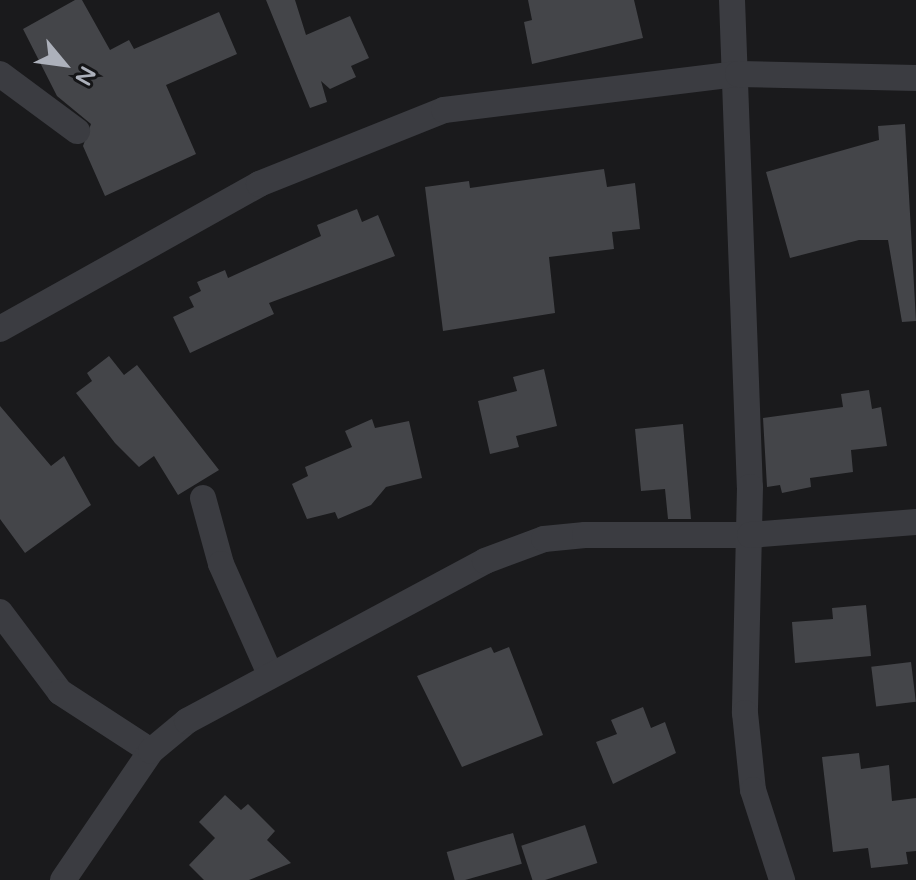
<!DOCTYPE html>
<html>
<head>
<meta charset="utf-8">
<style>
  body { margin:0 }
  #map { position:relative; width:916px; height:880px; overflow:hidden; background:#1a1a1c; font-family:"Varela Round",sans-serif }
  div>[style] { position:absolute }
  .building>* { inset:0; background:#444549; transform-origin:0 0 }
  .street>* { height:26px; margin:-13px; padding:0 13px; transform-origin:13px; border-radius:13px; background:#3b3c41 }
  span { translate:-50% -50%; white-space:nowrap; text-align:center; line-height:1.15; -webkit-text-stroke:7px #151517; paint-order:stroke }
  .north { position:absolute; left:24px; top:24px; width:80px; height:80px; -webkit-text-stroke:6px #151517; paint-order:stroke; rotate:119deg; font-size:22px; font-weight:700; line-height:32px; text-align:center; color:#adb1bb }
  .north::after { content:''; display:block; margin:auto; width:28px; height:36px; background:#adb1bb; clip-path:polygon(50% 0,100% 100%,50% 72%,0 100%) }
</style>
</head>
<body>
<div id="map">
  <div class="building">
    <i style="clip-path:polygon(75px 0,82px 0,110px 50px,129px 40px,134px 49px,219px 12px,237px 54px,166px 85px,196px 154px,105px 196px,83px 146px,91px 124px,57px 96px,23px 29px)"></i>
    <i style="clip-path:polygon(266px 0,295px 0,306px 35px,350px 16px,369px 58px,351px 66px,356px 77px,330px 89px,321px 81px,327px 102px,310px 108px)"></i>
    <i style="clip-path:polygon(528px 0,634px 0,643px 38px,532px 64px,524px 22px,532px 20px)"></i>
    <i style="clip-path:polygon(905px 124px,916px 321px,902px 322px,888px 240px,859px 240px,790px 258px,766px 172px,879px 140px,878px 126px)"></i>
    <i style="clip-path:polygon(604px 169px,607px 187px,635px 183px,640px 229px,612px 232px,614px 249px,549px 257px,555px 313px,443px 331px,425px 187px,469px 181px,470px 188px)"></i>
    <i style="clip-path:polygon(357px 209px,362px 222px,378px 215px,395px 256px,269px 303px,274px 314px,190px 353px,173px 317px,194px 307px,189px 297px,201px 291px,197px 282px,225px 270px,228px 278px,321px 236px,317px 225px)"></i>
    <i style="clip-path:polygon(109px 356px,124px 375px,137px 365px,219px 470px,178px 495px,154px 456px,139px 467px,115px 443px,76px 393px,92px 381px,87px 373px)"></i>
    <i style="clip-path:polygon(544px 369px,557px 426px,516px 436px,519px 447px,490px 454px,478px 401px,517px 391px,513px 377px)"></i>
    <i style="clip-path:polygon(869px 390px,872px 409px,881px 407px,887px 446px,851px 450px,853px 472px,810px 478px,811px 487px,782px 493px,780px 485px,767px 487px,763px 418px,843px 407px,841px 394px)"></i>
    <i style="clip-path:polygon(0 406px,51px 466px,64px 456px,91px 505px,25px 553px,0 519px)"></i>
    <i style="clip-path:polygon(372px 419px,375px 428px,409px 421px,422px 478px,386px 487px,371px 505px,338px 519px,335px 512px,307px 519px,292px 484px,308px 476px,305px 467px,352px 447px,345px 431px)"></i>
    <i style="clip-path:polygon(683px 424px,691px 519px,668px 519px,665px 489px,641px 491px,635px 429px)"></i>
    <i style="clip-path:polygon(866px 605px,871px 656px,795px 663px,792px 622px,833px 619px,832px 608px)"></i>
    <i style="clip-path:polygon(491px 647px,494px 653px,509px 647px,543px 735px,462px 767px,417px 676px)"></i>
    <i style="left:911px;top:662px;width:40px;height:40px;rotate:83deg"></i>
    <i style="clip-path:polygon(643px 707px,651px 728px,665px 722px,676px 753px,613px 784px,596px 742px,617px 734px,611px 720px)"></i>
    <i style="clip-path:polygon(859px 753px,861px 769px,889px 765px,892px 801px,916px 798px,916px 851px,906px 852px,908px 864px,871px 868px,868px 848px,833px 852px,822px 757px)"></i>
    <i style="clip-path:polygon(225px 795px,241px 810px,248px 804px,275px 831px,267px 840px,291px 863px,249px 880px,204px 880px,189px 865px,215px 838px,199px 822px)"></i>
    <i style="left:585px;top:825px;width:40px;height:67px;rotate:72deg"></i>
    <i style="left:513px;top:833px;width:32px;height:69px;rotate:74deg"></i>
  </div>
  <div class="street">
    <i style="left:732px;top:0;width:487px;rotate:87.9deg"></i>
    <i style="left:750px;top:487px;width:226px;rotate:91.3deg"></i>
    <i style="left:745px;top:713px;width:77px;rotate:84.1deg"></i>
    <i style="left:753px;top:790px;width:95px;rotate:72.1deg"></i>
    <i style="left:0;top:74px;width:96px;rotate:36.5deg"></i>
    <i style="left:0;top:329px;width:297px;rotate:-29.2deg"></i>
    <i style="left:259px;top:184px;width:199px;rotate:-21.8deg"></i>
    <i style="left:444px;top:110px;width:296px;rotate:-7deg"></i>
    <i style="left:738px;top:74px;width:178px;rotate:1.3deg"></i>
    <i style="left:203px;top:498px;width:68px;rotate:74.7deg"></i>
    <i style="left:221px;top:564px;width:118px;rotate:66deg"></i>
    <i style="left:0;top:612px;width:100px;rotate:53.1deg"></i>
    <i style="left:60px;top:692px;width:108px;rotate:33deg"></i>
    <i style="left:63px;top:880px;width:156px;rotate:-55.7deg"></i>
    <i style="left:151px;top:751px;width:47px;rotate:-39.8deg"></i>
    <i style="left:187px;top:721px;width:338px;rotate:-28.2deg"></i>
    <i style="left:485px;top:561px;width:63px;rotate:-20.4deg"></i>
    <i style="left:544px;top:539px;width:41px;rotate:-5.6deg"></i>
    <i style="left:585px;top:535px;width:165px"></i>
    <i style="left:750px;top:535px;width:167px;rotate:-4.5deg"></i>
  </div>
  <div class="north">N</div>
</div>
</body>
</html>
